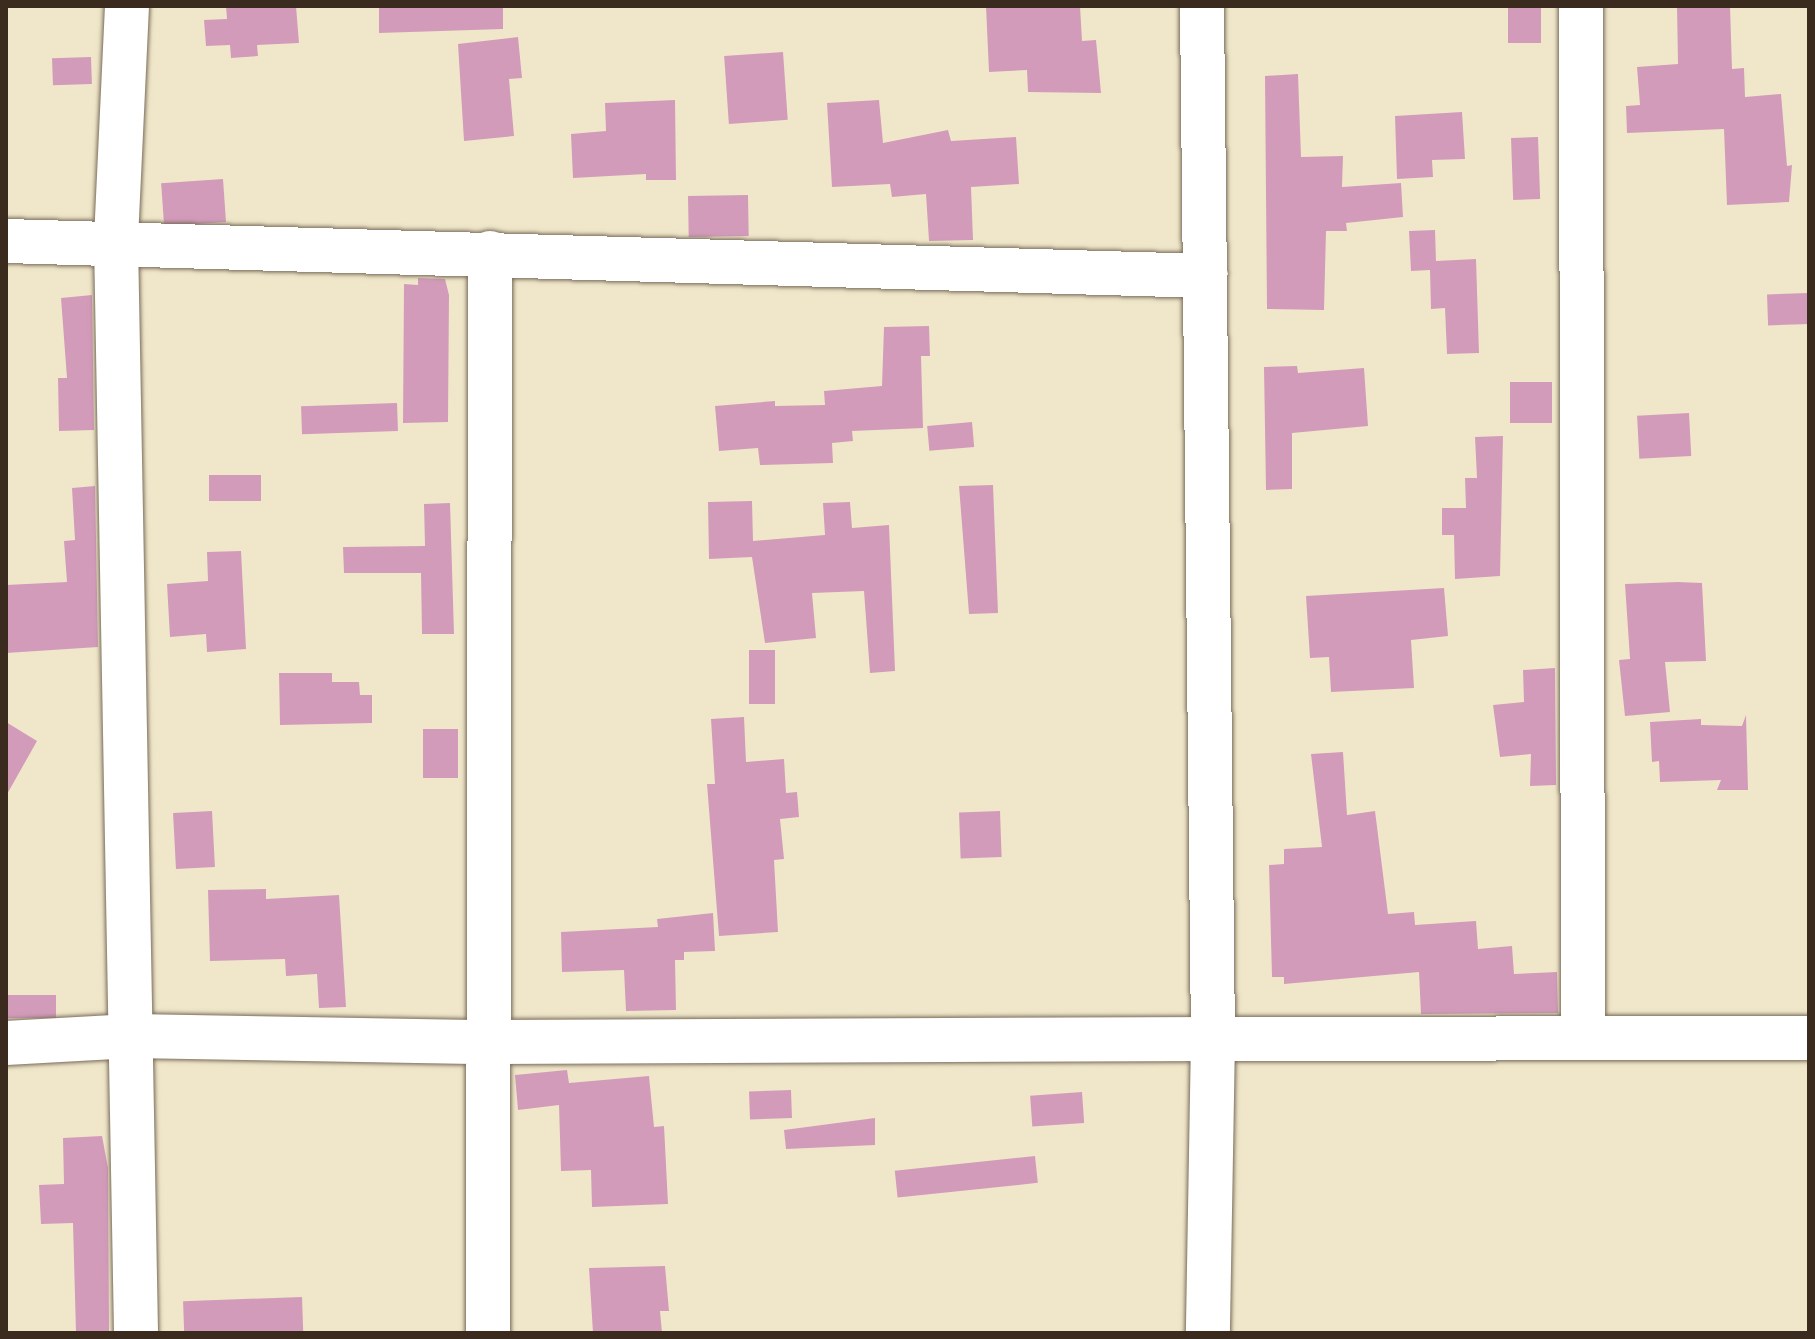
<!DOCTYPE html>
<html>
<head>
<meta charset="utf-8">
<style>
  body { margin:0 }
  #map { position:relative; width:1815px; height:1339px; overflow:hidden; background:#f0e7ca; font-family:"Shantell Sans",sans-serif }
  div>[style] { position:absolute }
  .building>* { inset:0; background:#d39bba; transform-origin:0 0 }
  .roads { filter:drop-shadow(0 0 2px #7a6c5a) drop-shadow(0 0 2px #7a6c5a) }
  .minor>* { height:44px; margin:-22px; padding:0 22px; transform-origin:22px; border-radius:22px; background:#fff }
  span { translate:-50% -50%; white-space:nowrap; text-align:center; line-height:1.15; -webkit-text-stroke:7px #fcf5e5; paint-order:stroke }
  .frame { position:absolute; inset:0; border:8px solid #3b2a1e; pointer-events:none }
</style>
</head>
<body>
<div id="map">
  <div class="building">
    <i style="clip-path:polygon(226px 6px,296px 6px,299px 43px,257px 45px,258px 56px,231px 58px,230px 45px,206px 46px,204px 20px,227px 19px)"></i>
    <i style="clip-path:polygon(379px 6px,503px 6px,503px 29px,379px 33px)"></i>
    <i style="clip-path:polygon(986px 6px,1080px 6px,1082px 41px,1096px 40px,1101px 93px,1028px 92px,1027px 70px,989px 72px)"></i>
    <i style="left:1508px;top:6px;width:33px;height:37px"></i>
    <i style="clip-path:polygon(1677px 6px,1730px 6px,1732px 69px,1744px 68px,1745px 97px,1781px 94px,1787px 166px,1792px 165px,1789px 202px,1727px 205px,1724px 129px,1627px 133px,1626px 106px,1640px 105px,1637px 67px,1678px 64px)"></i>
    <i style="clip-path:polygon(518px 37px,522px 78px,509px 79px,514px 136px,464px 141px,458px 44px)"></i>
    <i style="left:783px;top:52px;width:68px;height:59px;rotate:86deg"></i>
    <i style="left:91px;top:57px;width:27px;height:39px;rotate:88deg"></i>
    <i style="clip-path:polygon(1298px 74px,1301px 157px,1343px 156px,1342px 187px,1401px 183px,1403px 217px,1346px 223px,1347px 231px,1326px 231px,1324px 310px,1267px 309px,1265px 76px)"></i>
    <i style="clip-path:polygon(675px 100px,676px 180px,646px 180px,646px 174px,573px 178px,571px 134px,606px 131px,605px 103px)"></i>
    <i style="clip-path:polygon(879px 100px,883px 143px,948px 130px,951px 141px,1016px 137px,1019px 184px,971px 187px,973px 240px,929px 241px,926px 194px,892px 197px,890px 184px,832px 187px,827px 103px)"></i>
    <i style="clip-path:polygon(1462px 112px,1465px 159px,1432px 160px,1433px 177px,1397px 179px,1395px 116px)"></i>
    <i style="left:1538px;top:137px;width:62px;height:27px;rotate:88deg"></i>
    <i style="left:223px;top:179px;width:43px;height:62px;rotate:86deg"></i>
    <i style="left:748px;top:195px;width:41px;height:60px;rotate:89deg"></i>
    <i style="clip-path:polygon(1435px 230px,1436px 261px,1476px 259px,1479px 353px,1447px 354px,1445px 308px,1431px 309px,1430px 270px,1411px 271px,1409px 231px)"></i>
    <i style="clip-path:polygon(418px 278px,445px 279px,449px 295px,448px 422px,403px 423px,404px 284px,418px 285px)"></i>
    <i style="left:1808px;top:293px;width:31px;height:41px;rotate:88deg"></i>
    <i style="clip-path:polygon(92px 295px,94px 430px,59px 431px,58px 378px,67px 378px,61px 298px)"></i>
    <i style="clip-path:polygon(929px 326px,930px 356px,921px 356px,923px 428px,852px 431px,853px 441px,832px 443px,833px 463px,760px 465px,758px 448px,719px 451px,715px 406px,775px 401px,775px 406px,825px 405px,824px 391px,882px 386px,884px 327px)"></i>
    <i style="clip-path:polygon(1297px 366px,1298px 373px,1364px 368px,1368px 426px,1292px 433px,1292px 489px,1266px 490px,1264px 367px)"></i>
    <i style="left:1510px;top:382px;width:42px;height:41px"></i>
    <i style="left:397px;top:403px;width:28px;height:96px;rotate:88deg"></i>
    <i style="left:1689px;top:413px;width:43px;height:52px;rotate:87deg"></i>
    <i style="left:972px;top:422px;width:25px;height:45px;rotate:85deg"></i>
    <i style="clip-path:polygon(1503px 436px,1500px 576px,1455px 579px,1454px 535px,1442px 535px,1442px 508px,1466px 508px,1465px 478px,1477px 478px,1475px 437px)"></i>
    <i style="left:261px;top:475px;width:26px;height:52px;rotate:90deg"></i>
    <i style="clip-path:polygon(993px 485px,998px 613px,969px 614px,959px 486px)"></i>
    <i style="clip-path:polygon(95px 486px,98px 647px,6px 653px,6px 585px,67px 582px,64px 541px,75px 540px,72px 488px)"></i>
    <i style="clip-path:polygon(752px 501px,753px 541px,825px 535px,823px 503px,850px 502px,852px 528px,889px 525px,895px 671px,870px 673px,864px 591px,812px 593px,816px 638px,765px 643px,752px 557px,709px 559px,708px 502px)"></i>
    <i style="clip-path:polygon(450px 503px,454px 634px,422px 634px,421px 573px,344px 573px,343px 547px,425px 546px,424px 504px)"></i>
    <i style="clip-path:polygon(241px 551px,246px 649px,207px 652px,206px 634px,170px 637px,167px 584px,208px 581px,207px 552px)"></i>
    <i style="clip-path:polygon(1678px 582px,1702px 583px,1706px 661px,1665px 662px,1670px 712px,1625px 716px,1619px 660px,1630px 659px,1625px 584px)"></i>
    <i style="clip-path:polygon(1444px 588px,1448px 636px,1411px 640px,1414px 688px,1331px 692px,1329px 657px,1310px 658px,1306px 596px)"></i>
    <i style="left:749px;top:650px;width:26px;height:54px"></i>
    <i style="clip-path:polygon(1555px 668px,1556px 785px,1530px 786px,1531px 754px,1500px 757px,1493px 705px,1524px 702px,1523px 670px)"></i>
    <i style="clip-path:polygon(279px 673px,332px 673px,332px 682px,359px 682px,360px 695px,372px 695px,372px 723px,280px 725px)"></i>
    <i style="clip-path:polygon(1746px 715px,1748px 790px,1717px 790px,1721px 780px,1660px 782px,1659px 761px,1652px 762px,1650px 722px,1701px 719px,1701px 725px,1742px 726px)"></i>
    <i style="clip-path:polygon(744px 717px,746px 762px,784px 759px,786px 793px,797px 792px,799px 817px,780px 819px,784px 859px,774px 860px,778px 932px,719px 936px,707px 784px,715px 784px,711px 719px)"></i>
    <i style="clip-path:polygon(6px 722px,37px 741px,6px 796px)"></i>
    <i style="left:423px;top:729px;width:35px;height:49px"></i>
    <i style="clip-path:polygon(1343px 752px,1347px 815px,1375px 811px,1388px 914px,1414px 912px,1415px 925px,1476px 921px,1478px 949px,1512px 946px,1514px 974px,1557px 972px,1558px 1013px,1421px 1014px,1419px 972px,1284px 984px,1284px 977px,1272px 977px,1269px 865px,1284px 864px,1284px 849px,1322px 847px,1311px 754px)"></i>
    <i style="left:212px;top:811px;width:56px;height:39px;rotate:87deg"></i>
    <i style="left:1000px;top:811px;width:46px;height:41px;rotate:88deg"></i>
    <i style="clip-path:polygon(266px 889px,266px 899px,339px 895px,346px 1007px,319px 1008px,317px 974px,286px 976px,285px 959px,210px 961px,208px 890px)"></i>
    <i style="clip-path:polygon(713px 913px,715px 951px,684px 952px,684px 960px,675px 960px,676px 1010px,626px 1011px,624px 970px,562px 972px,561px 932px,658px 927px,657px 919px)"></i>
    <i style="left:6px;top:995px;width:50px;height:23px"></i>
    <i style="clip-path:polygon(567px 1070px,569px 1083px,649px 1076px,654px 1127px,664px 1126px,668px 1204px,592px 1207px,591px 1170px,561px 1171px,559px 1105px,518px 1110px,515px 1075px)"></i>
    <i style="left:791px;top:1090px;width:28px;height:42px;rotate:88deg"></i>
    <i style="left:1082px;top:1092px;width:31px;height:52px;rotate:86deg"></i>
    <i style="clip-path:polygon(875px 1118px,875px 1145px,786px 1149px,784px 1130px)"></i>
    <i style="clip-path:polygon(102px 1136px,108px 1168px,109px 1333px,76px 1333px,73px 1223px,41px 1224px,39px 1185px,64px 1184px,63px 1138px)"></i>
    <i style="left:1035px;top:1156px;width:27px;height:141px;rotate:84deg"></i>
    <i style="clip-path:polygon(665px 1266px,669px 1311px,660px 1311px,662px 1333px,593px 1333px,589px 1268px)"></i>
    <i style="left:302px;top:1297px;width:36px;height:119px;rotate:88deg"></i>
  </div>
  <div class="roads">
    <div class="minor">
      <i style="left:127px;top:6px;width:235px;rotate:92.7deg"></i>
      <i style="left:116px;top:241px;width:1092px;rotate:88.95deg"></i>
      <i style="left:1202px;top:6px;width:1033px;rotate:89.39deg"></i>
      <i style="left:1213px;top:1039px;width:596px;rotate:-0.1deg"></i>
      <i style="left:1581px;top:6px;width:1032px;rotate:89.89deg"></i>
      <i style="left:6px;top:241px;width:1200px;rotate:1.67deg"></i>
      <i style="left:6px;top:1043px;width:126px;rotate:-3.2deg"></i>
      <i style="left:132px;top:1036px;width:356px;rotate:1deg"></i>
      <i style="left:488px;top:1042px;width:725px;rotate:-0.24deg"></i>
      <i style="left:1213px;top:1039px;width:294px;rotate:91deg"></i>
      <i style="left:488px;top:1333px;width:1080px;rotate:-89.89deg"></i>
    </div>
  </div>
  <div class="frame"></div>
</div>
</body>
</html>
